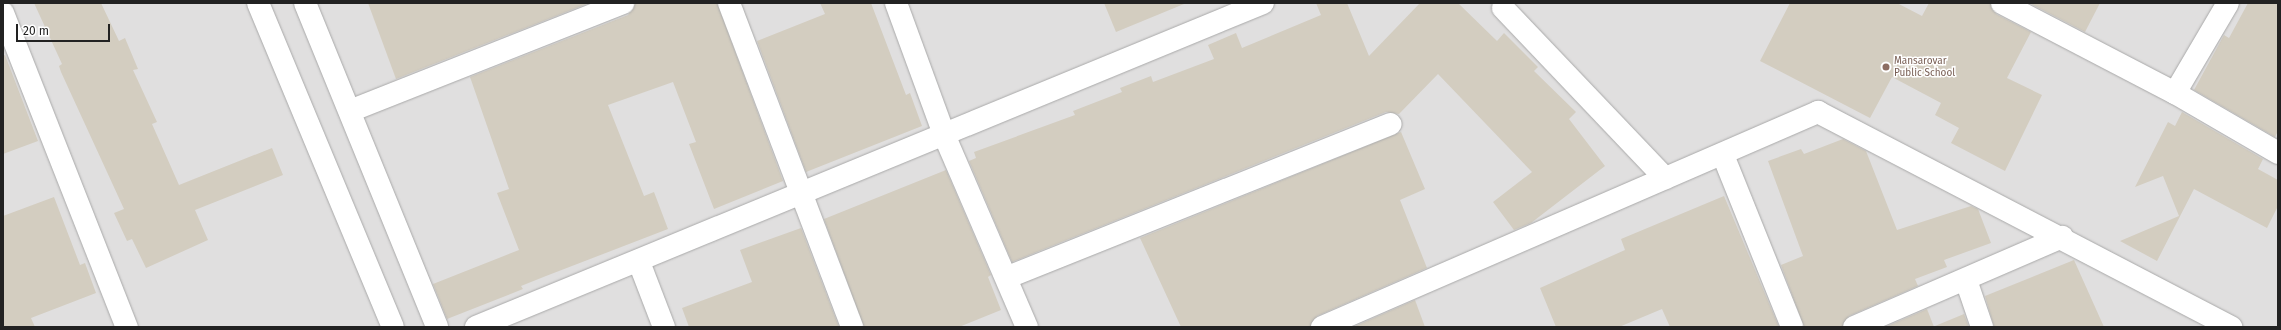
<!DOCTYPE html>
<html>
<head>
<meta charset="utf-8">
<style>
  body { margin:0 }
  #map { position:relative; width:2281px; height:330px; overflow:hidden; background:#f3f2e8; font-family:"Fira Sans",sans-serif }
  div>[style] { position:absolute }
  .residential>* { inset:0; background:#e0dfdf; transform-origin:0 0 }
  .building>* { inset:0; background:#d3cdc0 }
  .roads { filter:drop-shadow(0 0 1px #a9a9a9) drop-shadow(0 0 1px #a9a9a9) }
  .minor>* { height:22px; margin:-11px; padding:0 11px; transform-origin:11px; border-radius:11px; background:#fff }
  .tertiary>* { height:22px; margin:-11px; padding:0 11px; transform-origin:11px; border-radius:11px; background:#fff }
  .dots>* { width:11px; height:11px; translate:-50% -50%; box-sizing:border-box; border:2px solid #fff; border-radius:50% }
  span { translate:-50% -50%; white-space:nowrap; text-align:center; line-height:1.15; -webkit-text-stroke:3px #fff; paint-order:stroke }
  .education-label { font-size:10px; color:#785e54 }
  .left { translate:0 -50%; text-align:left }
  .frame { position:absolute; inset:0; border:4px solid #222; pointer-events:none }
  .scale { position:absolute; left:16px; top:24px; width:94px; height:18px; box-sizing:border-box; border:2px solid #222; border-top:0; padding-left:5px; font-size:12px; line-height:14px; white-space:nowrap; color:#222; -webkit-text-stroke:3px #fff; paint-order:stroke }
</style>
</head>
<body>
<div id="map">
  <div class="residential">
    <i style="left:3px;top:3px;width:2275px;height:324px"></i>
  </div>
  <div class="building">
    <i style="clip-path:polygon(34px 3px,101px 3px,119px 41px,125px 38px,138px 69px,133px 70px,157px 122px,152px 124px,179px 185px,272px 148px,283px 175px,195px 210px,208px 240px,146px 268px,132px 239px,127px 241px,114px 213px,124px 209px,61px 72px,59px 66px,62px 64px)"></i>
    <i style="clip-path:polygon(368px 3px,589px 3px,396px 79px)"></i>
    <i style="clip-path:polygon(635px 3px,717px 3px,783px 181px,714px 209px,689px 144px,696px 142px,673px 82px,608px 105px,644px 196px,654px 192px,668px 229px,546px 276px,521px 286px,523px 289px,447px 319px,433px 284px,519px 250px,497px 193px,509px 189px,470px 77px,628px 15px)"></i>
    <i style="clip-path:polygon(820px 3px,871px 3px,906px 95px,910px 93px,922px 126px,806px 172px,757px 41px,825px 14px)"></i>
    <i style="clip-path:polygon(1104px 3px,1184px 3px,1184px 4px,1116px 32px)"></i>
    <i style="clip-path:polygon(1316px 3px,1347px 3px,1369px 56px,1420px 3px,1458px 3px,1497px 41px,1504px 33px,1538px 67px,1534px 71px,1576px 112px,1569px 119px,1605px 166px,1531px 223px,1514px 230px,1493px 202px,1532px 172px,1438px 74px,1399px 114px,1386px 112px,1012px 262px,969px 161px,976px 158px,974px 152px,1075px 115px,1073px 111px,1122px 92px,1120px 88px,1151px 76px,1153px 82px,1214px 59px,1208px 45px,1236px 33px,1242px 48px,1321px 15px)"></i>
    <i style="clip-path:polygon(1790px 3px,1897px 3px,1922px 16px,1929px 3px,1990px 3px,1996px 14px,2031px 32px,2007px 78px,2042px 95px,2005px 171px,1951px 143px,1959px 128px,1935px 115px,1941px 103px,1892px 77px,1870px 118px,1760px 61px)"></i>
    <i style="clip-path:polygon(2029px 3px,2100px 3px,2085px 32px)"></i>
    <i style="clip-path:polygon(2248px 3px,2278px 3px,2278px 131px,2275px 137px,2194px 90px,2224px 35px,2229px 38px)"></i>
    <i style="clip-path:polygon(5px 55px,38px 141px,3px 154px,3px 56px)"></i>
    <i style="clip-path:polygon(2182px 112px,2263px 159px,2258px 169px,2278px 180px,2278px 206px,2267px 228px,2194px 189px,2157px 261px,2120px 241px,2179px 216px,2163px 176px,2135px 187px,2168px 122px,2175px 126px)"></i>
    <i style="clip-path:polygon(1401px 132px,1425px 189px,1400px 200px,1427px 268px,1317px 316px,1310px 327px,1181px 327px,1140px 238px)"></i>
    <i style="clip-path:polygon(1843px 139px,1866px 151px,1897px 230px,1971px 206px,1978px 209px,1991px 243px,1944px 260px,1947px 267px,1915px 279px,1918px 286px,1849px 316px,1842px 327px,1804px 327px,1781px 265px,1803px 256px,1768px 161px,1801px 149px,1804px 154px)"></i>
    <i style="clip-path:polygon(946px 170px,991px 275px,988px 277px,1001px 310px,959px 327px,864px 327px,824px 219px)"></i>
    <i style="clip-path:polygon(1724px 196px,1779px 327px,1670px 327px,1662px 309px,1619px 327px,1556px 327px,1540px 288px,1625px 250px,1621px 239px)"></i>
    <i style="clip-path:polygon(54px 197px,80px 265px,85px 263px,96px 293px,31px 318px,35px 327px,3px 327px,3px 216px)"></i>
    <i style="clip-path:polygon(801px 228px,839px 327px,689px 327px,682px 308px,752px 282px,740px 250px)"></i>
    <i style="clip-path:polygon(2074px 260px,2104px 327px,1994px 327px,1985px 296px)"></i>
    <i style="clip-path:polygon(1415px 300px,1425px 327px,1353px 327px)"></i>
    <i style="clip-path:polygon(1927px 309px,1934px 327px,1885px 327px)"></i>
    <i style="clip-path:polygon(1964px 314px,1969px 327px,1935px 327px,1935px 326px)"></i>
  </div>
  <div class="roads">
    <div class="minor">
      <i style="left:729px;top:3px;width:347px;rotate:69.2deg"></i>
      <i style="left:896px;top:3px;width:143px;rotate:69.9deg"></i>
      <i style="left:945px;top:137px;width:207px;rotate:66.7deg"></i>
      <i style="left:2002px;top:3px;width:195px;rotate:27.5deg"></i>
      <i style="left:2175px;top:93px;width:119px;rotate:30.2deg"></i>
      <i style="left:1503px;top:8px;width:235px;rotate:46.4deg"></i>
      <i style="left:3px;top:13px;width:338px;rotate:68.5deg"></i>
      <i style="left:2175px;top:93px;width:104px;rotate:-59.5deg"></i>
      <i style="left:350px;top:111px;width:294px;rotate:-21.6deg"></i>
      <i style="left:1723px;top:155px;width:185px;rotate:68.1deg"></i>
      <i style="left:639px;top:262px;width:70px;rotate:69deg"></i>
      <i style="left:1008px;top:277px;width:412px;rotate:-21.8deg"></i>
      <i style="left:1966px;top:280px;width:50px;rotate:71.2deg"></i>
      <i style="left:476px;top:327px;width:851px;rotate:-22.38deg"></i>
      <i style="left:1322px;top:327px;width:541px;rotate:-23.44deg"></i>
      <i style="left:1818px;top:112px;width:466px;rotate:27.5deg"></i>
      <i style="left:1854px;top:327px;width:227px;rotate:-23.4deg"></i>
    </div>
    <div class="tertiary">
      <i style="left:258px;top:3px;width:351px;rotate:67.4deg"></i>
      <i style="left:305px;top:3px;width:350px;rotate:67.8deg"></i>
    </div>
  </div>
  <div class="dots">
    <i style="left:1886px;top:67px;background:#8d6e63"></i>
  </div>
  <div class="education-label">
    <span class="left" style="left:1894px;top:67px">Mansarovar<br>Public School</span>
  </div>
  <div class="frame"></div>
  <div class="scale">20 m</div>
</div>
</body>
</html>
